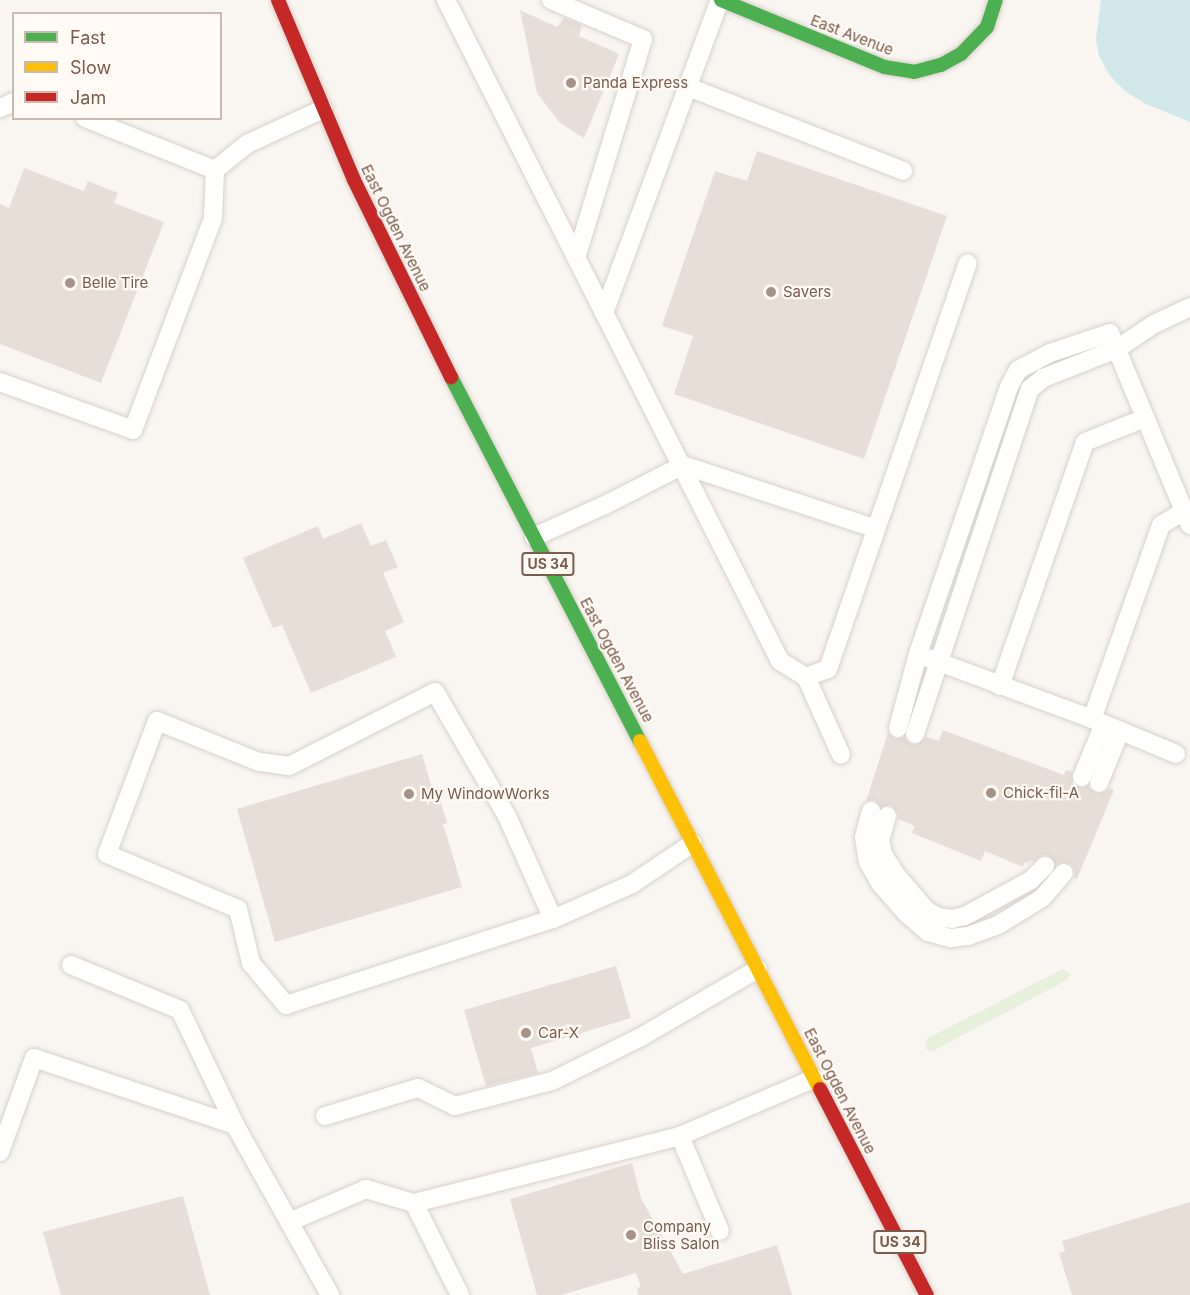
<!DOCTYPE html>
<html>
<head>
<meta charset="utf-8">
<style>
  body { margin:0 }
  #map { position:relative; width:1190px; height:1295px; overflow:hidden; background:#f9f5f0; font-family:Inter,sans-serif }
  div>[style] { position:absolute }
  .green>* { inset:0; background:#e7f0db }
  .water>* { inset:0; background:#d0e8ea }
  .building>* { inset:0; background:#e6ded7 }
  .roads { filter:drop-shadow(0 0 2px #d7d1cb) drop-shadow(0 0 2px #d7d1cb) }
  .lane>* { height:18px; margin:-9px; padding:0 9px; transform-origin:9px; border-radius:9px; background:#fefefd }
  .fast>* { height:14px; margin:-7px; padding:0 7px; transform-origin:7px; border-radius:7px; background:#4caf50 }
  .slow>* { height:14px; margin:-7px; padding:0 7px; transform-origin:7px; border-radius:7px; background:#ffc107 }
  .jam>* { height:14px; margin:-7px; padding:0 7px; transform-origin:7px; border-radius:7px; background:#c62828 }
  .dots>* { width:16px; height:16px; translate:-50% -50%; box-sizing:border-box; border:3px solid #fffaf3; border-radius:50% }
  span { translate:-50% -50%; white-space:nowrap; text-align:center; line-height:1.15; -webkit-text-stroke:4.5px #fffaf3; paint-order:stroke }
  .shield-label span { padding:2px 4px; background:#fffaf3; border:2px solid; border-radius:4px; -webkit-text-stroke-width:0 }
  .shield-label { font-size:14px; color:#7a5c4d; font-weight:700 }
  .street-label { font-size:15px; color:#7a5c4d }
  .poi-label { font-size:15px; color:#7a5c4d }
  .left { translate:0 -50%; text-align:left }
  .legend { position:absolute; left:12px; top:12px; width:210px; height:108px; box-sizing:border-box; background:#fffaf3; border:2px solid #cabbb1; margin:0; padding:8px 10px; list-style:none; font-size:18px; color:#7a5c4d }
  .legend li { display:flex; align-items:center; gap:12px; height:30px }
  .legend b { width:30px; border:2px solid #cabbb1 }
</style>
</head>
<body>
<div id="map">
  <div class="green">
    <i style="clip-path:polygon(1063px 969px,1071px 974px,1067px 980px,931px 1052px,927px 1050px,925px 1044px,928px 1038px)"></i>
  </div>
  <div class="water">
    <i style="clip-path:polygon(1101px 0,1190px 0,1190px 122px,1146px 104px,1126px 92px,1110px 76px,1099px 56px,1096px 39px)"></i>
  </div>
  <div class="building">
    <i style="clip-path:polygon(520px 10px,557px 27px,564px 18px,582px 25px,579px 36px,619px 54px,584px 138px,560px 123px,537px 93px)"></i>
    <i style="clip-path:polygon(757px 151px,947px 216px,864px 459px,674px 394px,693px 336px,662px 326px,715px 171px,747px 181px)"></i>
    <i style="clip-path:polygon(24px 168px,84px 191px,88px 181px,118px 193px,114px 203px,164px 222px,101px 383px,0 344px,0 204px,9px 208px)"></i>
    <i style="clip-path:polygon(361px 523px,371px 546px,386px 540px,398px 567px,383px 573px,404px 622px,385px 631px,396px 657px,311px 693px,282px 625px,273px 628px,243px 558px,318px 526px,323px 539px)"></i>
    <i style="clip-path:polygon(943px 730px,1064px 775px,1066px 770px,1072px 772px,1073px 784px,1083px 788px,1088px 786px,1095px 794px,1105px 792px,1109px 788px,1114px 790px,1077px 879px,1074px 878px,1075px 870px,1071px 864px,1061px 862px,1056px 865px,1053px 859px,1047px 855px,1042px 855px,1034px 861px,1030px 860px,1029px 863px,1025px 862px,1023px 867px,985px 851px,981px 861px,912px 833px,915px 826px,898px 819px,898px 813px,891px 805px,881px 807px,874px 800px,866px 801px,888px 733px,895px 739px,904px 737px,911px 744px,917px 745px,926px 737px,939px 741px)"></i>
    <i style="clip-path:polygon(422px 754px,433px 792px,437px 790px,447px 823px,443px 824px,462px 887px,275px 942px,237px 809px)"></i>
    <i style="clip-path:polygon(616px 966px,631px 1018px,531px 1048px,538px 1073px,486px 1086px,464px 1010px)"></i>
    <i style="clip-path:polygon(632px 1163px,641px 1198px,683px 1274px,777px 1245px,792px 1295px,638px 1295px,637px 1288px,641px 1287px,636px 1273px,561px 1295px,537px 1295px,510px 1199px)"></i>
    <i style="clip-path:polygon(183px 1196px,210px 1295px,61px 1295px,43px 1232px)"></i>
    <i style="clip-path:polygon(1190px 1202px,1190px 1295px,1072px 1295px,1059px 1253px,1065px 1251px,1062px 1241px)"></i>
  </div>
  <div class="roads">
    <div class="lane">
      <i style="left:446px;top:0;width:741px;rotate:63.19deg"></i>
      <i style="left:780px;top:661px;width:31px;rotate:32deg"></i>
      <i style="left:806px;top:677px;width:23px;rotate:-20deg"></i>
      <i style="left:828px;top:669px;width:429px;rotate:-71deg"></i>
      <i style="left:551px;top:0;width:100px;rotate:23deg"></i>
      <i style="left:643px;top:39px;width:229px;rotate:107deg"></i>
      <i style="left:688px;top:87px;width:231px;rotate:21.3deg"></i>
      <i style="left:0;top:108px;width:15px;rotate:-23deg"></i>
      <i style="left:85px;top:118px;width:140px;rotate:21.8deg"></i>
      <i style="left:604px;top:313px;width:334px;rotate:-69.7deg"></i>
      <i style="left:0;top:382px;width:141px;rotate:19.8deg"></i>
      <i style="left:133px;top:430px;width:227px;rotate:-69.3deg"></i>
      <i style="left:213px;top:218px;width:48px;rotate:-87.6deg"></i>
      <i style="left:215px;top:170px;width:41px;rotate:-39.1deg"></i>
      <i style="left:247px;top:144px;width:84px;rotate:-24.7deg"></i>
      <i style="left:534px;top:537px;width:78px;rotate:-24.3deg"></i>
      <i style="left:605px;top:505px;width:88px;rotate:-27.1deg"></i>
      <i style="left:683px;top:465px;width:203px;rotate:18.3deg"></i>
      <i style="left:928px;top:658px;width:175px;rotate:20.4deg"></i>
      <i style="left:1092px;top:719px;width:91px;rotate:22.6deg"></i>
      <i style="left:806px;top:677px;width:85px;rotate:65.8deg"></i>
      <i style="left:1000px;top:686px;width:258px;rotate:-70.8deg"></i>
      <i style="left:1085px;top:442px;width:65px;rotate:-21.8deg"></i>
      <i style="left:1092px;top:719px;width:206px;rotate:-70.4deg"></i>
      <i style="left:1161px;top:525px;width:27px;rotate:-31deg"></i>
      <i style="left:898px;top:728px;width:77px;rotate:-74.9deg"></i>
      <i style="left:918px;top:654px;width:282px;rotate:-71.2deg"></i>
      <i style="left:1009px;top:387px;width:19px;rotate:-62deg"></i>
      <i style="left:1018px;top:370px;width:36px;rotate:-28deg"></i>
      <i style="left:1050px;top:353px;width:63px;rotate:-18.4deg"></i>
      <i style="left:1110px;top:333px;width:208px;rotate:67.4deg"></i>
      <i style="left:915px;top:734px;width:364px;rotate:-71.6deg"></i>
      <i style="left:1030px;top:389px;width:17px;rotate:-40deg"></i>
      <i style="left:1043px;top:378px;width:79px;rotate:-21.4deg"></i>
      <i style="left:1117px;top:349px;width:45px;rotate:-34deg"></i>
      <i style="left:1154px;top:324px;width:40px;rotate:-25deg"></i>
      <i style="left:1082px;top:777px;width:57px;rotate:-67.5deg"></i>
      <i style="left:1099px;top:783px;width:56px;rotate:-68deg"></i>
      <i style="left:871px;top:811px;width:27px;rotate:105deg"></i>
      <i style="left:864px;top:837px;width:25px;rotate:81deg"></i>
      <i style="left:868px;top:862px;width:24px;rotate:60deg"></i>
      <i style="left:880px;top:883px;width:40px;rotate:49deg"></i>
      <i style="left:906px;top:913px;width:29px;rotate:41deg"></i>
      <i style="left:928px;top:932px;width:24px;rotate:15deg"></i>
      <i style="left:951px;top:938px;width:17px;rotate:-7deg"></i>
      <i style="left:968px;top:936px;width:32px;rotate:-20deg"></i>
      <i style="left:998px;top:925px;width:52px;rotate:-31.5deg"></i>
      <i style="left:1042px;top:898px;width:33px;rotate:-49deg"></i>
      <i style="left:887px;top:816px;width:25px;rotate:106deg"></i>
      <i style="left:880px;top:840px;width:14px;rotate:78deg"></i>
      <i style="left:883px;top:854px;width:26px;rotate:58deg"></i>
      <i style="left:897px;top:876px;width:45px;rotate:49.5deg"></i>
      <i style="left:926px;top:910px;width:14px;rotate:30deg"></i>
      <i style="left:938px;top:917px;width:14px;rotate:8deg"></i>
      <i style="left:952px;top:919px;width:13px;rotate:-13deg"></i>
      <i style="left:965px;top:916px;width:75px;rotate:-28.6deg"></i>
      <i style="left:1031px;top:880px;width:20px;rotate:-45deg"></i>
      <i style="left:553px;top:919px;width:113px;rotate:-114.1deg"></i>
      <i style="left:507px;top:816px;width:143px;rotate:-120.1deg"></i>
      <i style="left:435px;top:692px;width:164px;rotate:153.1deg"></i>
      <i style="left:289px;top:766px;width:30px;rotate:-172deg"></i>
      <i style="left:259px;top:762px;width:110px;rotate:-158.1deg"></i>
      <i style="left:157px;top:721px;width:142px;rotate:110.6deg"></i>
      <i style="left:107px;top:854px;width:142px;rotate:22.8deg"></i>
      <i style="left:238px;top:909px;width:56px;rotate:76.5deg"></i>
      <i style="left:251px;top:963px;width:55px;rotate:50.2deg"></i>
      <i style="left:286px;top:1005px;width:281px;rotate:-17.9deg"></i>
      <i style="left:553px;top:919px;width:86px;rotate:-23.9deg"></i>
      <i style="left:632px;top:884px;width:73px;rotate:-33.9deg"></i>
      <i style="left:71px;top:965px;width:118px;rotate:22.4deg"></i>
      <i style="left:180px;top:1010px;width:127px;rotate:64.4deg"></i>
      <i style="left:235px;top:1125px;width:195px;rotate:60.8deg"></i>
      <i style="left:325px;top:1116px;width:97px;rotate:-16.8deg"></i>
      <i style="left:418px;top:1088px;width:41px;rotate:25.9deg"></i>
      <i style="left:455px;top:1106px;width:100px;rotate:-14.5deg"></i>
      <i style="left:552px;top:1081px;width:99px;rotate:-26.3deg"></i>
      <i style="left:641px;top:1037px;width:135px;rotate:-30.2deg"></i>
      <i style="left:680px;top:1136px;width:103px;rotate:67.2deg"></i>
      <i style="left:0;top:1152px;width:100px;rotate:-70.1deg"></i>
      <i style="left:34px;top:1058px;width:212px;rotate:18.4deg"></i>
      <i style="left:414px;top:1203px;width:103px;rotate:63.4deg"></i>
      <i style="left:289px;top:1222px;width:84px;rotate:-23.2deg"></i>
      <i style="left:366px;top:1189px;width:50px;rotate:16.3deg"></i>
      <i style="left:414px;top:1203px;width:274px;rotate:-14.1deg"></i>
      <i style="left:680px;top:1136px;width:147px;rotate:-23.2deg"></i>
    </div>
    <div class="fast">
      <i style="left:721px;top:0;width:176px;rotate:22.3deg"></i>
      <i style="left:884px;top:67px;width:30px;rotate:9deg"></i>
      <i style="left:914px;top:72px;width:28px;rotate:-15deg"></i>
      <i style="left:941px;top:65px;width:23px;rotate:-29deg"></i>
      <i style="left:961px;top:54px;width:37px;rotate:-46deg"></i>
      <i style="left:987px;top:27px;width:28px;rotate:-72deg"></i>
      <i style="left:451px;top:377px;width:410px;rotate:62.6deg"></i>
    </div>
    <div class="slow">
      <i style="left:640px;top:741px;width:392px;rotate:62.7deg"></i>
    </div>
    <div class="jam">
      <i style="left:278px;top:0;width:195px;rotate:67.1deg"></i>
      <i style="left:354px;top:180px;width:220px;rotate:63.8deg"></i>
      <i style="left:820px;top:1089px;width:232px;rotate:62.6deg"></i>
    </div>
  </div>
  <div class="dots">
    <i style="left:571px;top:83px;background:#a69286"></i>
    <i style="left:70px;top:283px;background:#a69286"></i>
    <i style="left:771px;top:292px;background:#a69286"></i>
    <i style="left:991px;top:793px;background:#a69286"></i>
    <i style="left:409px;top:794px;background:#a69286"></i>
    <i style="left:526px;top:1033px;background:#a69286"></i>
    <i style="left:631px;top:1235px;background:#a69286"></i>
  </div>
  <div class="shield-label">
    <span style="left:548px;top:564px">US 34</span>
    <span style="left:900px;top:1242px">US 34</span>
  </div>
  <div class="street-label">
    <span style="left:852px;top:35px;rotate:21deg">East Avenue</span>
    <span style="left:396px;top:228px;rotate:64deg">East Ogden Avenue</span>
    <span style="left:617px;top:660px;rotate:62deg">East Ogden Avenue</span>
    <span style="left:840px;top:1091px;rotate:63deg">East Ogden Avenue</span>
  </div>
  <div class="poi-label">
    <span class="left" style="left:583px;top:83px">Panda Express</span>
    <span class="left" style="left:82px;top:283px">Belle Tire</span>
    <span class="left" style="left:783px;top:292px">Savers</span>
    <span class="left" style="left:1003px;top:793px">Chick-fil-A</span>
    <span class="left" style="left:421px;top:794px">My WindowWorks</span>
    <span class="left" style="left:538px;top:1033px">Car-X</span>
    <span class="left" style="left:643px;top:1235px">Company<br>Bliss Salon</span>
  </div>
  <ul class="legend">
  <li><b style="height:8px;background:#4caf50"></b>Fast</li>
  <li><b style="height:8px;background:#ffc107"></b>Slow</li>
  <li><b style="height:8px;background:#c62828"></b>Jam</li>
  </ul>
</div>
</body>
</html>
